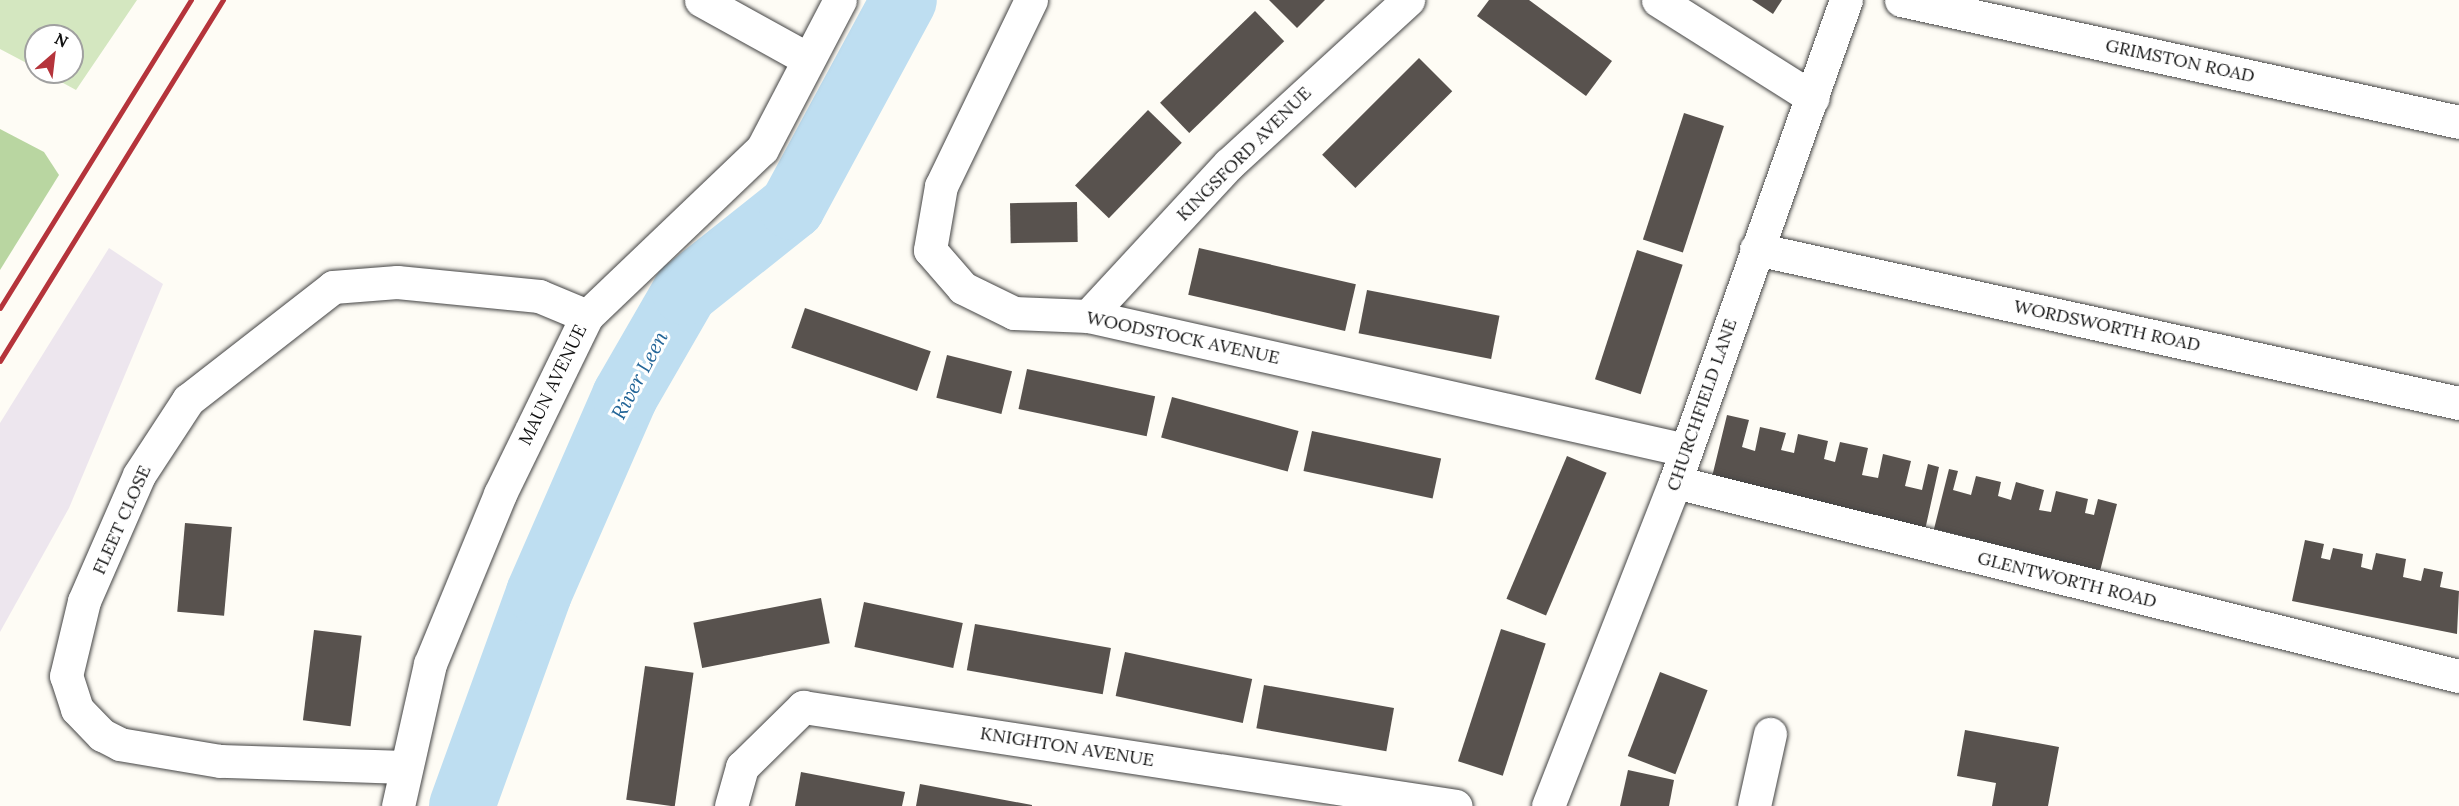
<!DOCTYPE html>
<html>
<head>
<meta charset="utf-8">
<style>
  body { margin:0 }
  #map { position:relative; width:2459px; height:806px; overflow:hidden; background:#fefcf5; font-family:Lora,serif }
  div>[style] { position:absolute }
  .industrial>* { inset:0; background:#ede6ee }
  .green>* { inset:0; background:#d4e7c0 }
  .forest>* { inset:0; background:#b9d6a1 }
  .river>* { height:66px; margin:-33px; padding:0 33px; transform-origin:33px; border-radius:33px; background:#bedef1 }
  .building>* { inset:0; background:#58524e; transform-origin:0 0 }
  .roads { filter:drop-shadow(0 0 2px #444) drop-shadow(0 0 2px #444) }
  .minor>* { height:33px; margin:-16.5px; padding:0 16.5px; transform-origin:16.5px; border-radius:16.5px; background:#fff }
  .rail>* { height:4.5px; margin:-2.25px; padding:0 2.25px; transform-origin:2.25px; border-radius:2.25px; background:#b5343b }
  span { translate:-50% -50%; white-space:nowrap; text-align:center; line-height:1.15; -webkit-text-stroke:6px #fff; paint-order:stroke }
  .street-label { font-size:18px; color:#111 }
  .water-label { font-size:20px; color:#246698; font-style:italic }
  .north { position:absolute; left:24px; top:24px; width:60px; height:60px; box-sizing:border-box; background:#fff; border:2px solid #a0a0a0; border-radius:50%; rotate:28deg; font-size:16px; font-weight:700; line-height:24px; text-align:center; color:#111 }
  .north::after { content:''; display:block; margin:auto; width:21px; height:27px; background:#b5343b; clip-path:polygon(50% 0,100% 100%,50% 72%,0 100%) }
</style>
</head>
<body>
<div id="map">
  <div class="industrial">
    <i style="clip-path:polygon(109px 248px,163px 284px,69px 508px,0 632px,0 423px)"></i>
  </div>
  <div class="green">
    <i style="clip-path:polygon(0 0,137px 0,76px 90px,43px 72px,72px 72px,72px 36px,36px 36px,36px 68px,0 49px)"></i>
  </div>
  <div class="forest">
    <i style="clip-path:polygon(0 129px,44px 152px,59px 175px,0 270px)"></i>
  </div>
  <div class="river">
    <i style="left:462px;top:806px;width:226px;rotate:-70.1deg"></i>
    <i style="left:539px;top:593px;width:215px;rotate:-66.4deg"></i>
    <i style="left:625px;top:396px;width:120px;rotate:-60deg"></i>
    <i style="left:685px;top:292px;width:137px;rotate:-38.5deg"></i>
    <i style="left:792px;top:207px;width:235px;rotate:-61.6deg"></i>
  </div>
  <div class="building">
    <i style="clip-path:polygon(1269px 0,1325px 0,1297px 28px)"></i>
    <i style="clip-path:polygon(1489px 0,1529px 0,1612px 61px,1586px 96px,1477px 16px)"></i>
    <i style="clip-path:polygon(1752px 0,1782px 0,1773px 14px)"></i>
    <i style="left:1255px;top:11px;width:42px;height:132px;rotate:46deg"></i>
    <i style="left:1419px;top:58px;width:47px;height:137px;rotate:45deg"></i>
    <i style="left:1148px;top:110px;width:47px;height:105px;rotate:44deg"></i>
    <i style="left:1684px;top:113px;width:42px;height:133px;rotate:18deg"></i>
    <i style="left:1077px;top:202px;width:40px;height:67px;rotate:89deg"></i>
    <i style="left:1199px;top:248px;width:161px;height:48px;rotate:13deg"></i>
    <i style="left:1637px;top:250px;width:48px;height:136px;rotate:18deg"></i>
    <i style="left:1367px;top:290px;width:135px;height:44px;rotate:11deg"></i>
    <i style="left:805px;top:308px;width:133px;height:42px;rotate:19deg"></i>
    <i style="left:947px;top:355px;width:67px;height:44px;rotate:14deg"></i>
    <i style="left:1027px;top:369px;width:131px;height:41px;rotate:12deg"></i>
    <i style="left:1172px;top:397px;width:131px;height:42px;rotate:15deg"></i>
    <i style="clip-path:polygon(1727px 415px,1749px 420px,1742px 447px,1755px 451px,1760px 427px,1786px 433px,1781px 450px,1794px 453px,1798px 434px,1828px 441px,1824px 459px,1835px 462px,1840px 442px,1868px 448px,1862px 475px,1878px 478px,1883px 454px,1911px 461px,1905px 486px,1922px 490px,1928px 464px,1939px 467px,1925px 530px,1711px 481px)"></i>
    <i style="left:1312px;top:431px;width:132px;height:41px;rotate:12deg"></i>
    <i style="left:1567px;top:456px;width:43px;height:155px;rotate:23deg"></i>
    <i style="clip-path:polygon(1949px 469px,1958px 471px,1953px 490px,1971px 495px,1976px 476px,2001px 482px,1998px 496px,2011px 500px,2016px 482px,2044px 490px,2039px 510px,2051px 512px,2056px 491px,2088px 499px,2085px 513px,2094px 515px,2098px 499px,2117px 504px,2100px 571px,1934px 529px)"></i>
    <i style="left:185px;top:523px;width:47px;height:89px;rotate:5deg"></i>
    <i style="clip-path:polygon(2305px 540px,2324px 544px,2321px 558px,2330px 560px,2333px 548px,2363px 554px,2361px 567px,2372px 570px,2376px 553px,2406px 559px,2403px 577px,2421px 581px,2424px 568px,2443px 572px,2440px 587px,2459px 591px,2457px 634px,2292px 601px)"></i>
    <i style="left:821px;top:598px;width:46px;height:130px;rotate:79deg"></i>
    <i style="left:864px;top:602px;width:101px;height:46px;rotate:12deg"></i>
    <i style="left:975px;top:624px;width:138px;height:47px;rotate:10deg"></i>
    <i style="left:1501px;top:629px;width:47px;height:139px;rotate:18deg"></i>
    <i style="left:314px;top:630px;width:48px;height:91px;rotate:7deg"></i>
    <i style="left:1125px;top:652px;width:130px;height:45px;rotate:12deg"></i>
    <i style="left:645px;top:666px;width:49px;height:135px;rotate:8deg"></i>
    <i style="left:1660px;top:672px;width:51px;height:90px;rotate:21deg"></i>
    <i style="left:1264px;top:685px;width:132px;height:44px;rotate:10deg"></i>
    <i style="clip-path:polygon(1965px 730px,2059px 747px,2048px 806px,1992px 806px,1996px 783px,1957px 776px)"></i>
    <i style="clip-path:polygon(1628px 770px,1674px 780px,1669px 806px,1620px 806px)"></i>
    <i style="clip-path:polygon(801px 772px,905px 792px,902px 806px,795px 806px)"></i>
    <i style="clip-path:polygon(920px 784px,1032px 805px,1032px 806px,916px 806px)"></i>
  </div>
  <div class="roads">
    <div class="minor">
      <i style="left:701px;top:0;width:122px;rotate:28.9deg"></i>
      <i style="left:1031px;top:0;width:207px;rotate:115.8deg"></i>
      <i style="left:941px;top:186px;width:65px;rotate:99.8deg"></i>
      <i style="left:930px;top:250px;width:50px;rotate:49deg"></i>
      <i style="left:963px;top:288px;width:57px;rotate:26.1deg"></i>
      <i style="left:1014px;top:313px;width:74px;rotate:2.3deg"></i>
      <i style="left:1088px;top:316px;width:613px;rotate:12.63deg"></i>
      <i style="left:1658px;top:0;width:183px;rotate:32.3deg"></i>
      <i style="left:1901px;top:0;width:571px;rotate:12.33deg"></i>
      <i style="left:1756px;top:249px;width:720px;rotate:12.36deg"></i>
      <i style="left:1088px;top:316px;width:207px;rotate:-47.2deg"></i>
      <i style="left:1229px;top:164px;width:243px;rotate:-42.5deg"></i>
      <i style="left:1675px;top:482px;width:808px;rotate:13.9deg"></i>
      <i style="left:405px;top:767px;width:185px;rotate:-178.1deg"></i>
      <i style="left:220px;top:761px;width:101px;rotate:-170.4deg"></i>
      <i style="left:120px;top:744px;width:20px;rotate:-153deg"></i>
      <i style="left:102px;top:735px;width:36px;rotate:-134deg"></i>
      <i style="left:77px;top:709px;width:35px;rotate:-108deg"></i>
      <i style="left:66px;top:676px;width:77px;rotate:-76.5deg"></i>
      <i style="left:84px;top:601px;width:137px;rotate:-66.4deg"></i>
      <i style="left:139px;top:475px;width:90px;rotate:-56.8deg"></i>
      <i style="left:188px;top:400px;width:184px;rotate:-37.9deg"></i>
      <i style="left:333px;top:287px;width:64px;rotate:-4.5deg"></i>
      <i style="left:397px;top:282px;width:143px;rotate:5.6deg"></i>
      <i style="left:539px;top:296px;width:52px;rotate:22.6deg"></i>
      <i style="left:398px;top:806px;width:146px;rotate:-77.3deg"></i>
      <i style="left:430px;top:664px;width:184px;rotate:-67.6deg"></i>
      <i style="left:500px;top:494px;width:198px;rotate:-64deg"></i>
      <i style="left:587px;top:316px;width:242px;rotate:-43.7deg"></i>
      <i style="left:762px;top:149px;width:168px;rotate:-62.4deg"></i>
      <i style="left:731px;top:806px;width:41px;rotate:-74.2deg"></i>
      <i style="left:742px;top:767px;width:86px;rotate:-44.5deg"></i>
      <i style="left:803px;top:707px;width:660px;rotate:8.62deg"></i>
      <i style="left:1548px;top:806px;width:348px;rotate:-68.6deg"></i>
      <i style="left:1675px;top:482px;width:511px;rotate:-70.47deg"></i>
      <i style="left:1754px;top:806px;width:74px;rotate:-77.5deg"></i>
    </div>
  </div>
  <div class="rail">
    <i style="left:0;top:308px;width:362px;rotate:-58.2deg"></i>
    <i style="left:0;top:361px;width:424px;rotate:-58.3deg"></i>
  </div>
  <div class="street-label">
    <span style="left:2180px;top:61px;rotate:12deg">GRIMSTON ROAD</span>
    <span style="left:1244px;top:154px;rotate:-45deg">KINGSFORD AVENUE</span>
    <span style="left:2107px;top:326px;rotate:12deg">WORDSWORTH ROAD</span>
    <span style="left:1183px;top:338px;rotate:12deg">WOODSTOCK AVENUE</span>
    <span style="left:553px;top:385px;rotate:-64deg">MAUN AVENUE</span>
    <span style="left:1702px;top:405px;rotate:-71deg">CHURCHFIELD LANE</span>
    <span style="left:122px;top:520px;rotate:-66deg">FLEET CLOSE</span>
    <span style="left:2067px;top:580px;rotate:14deg">GLENTWORTH ROAD</span>
    <span style="left:1067px;top:747px;rotate:9deg">KNIGHTON AVENUE</span>
  </div>
  <div class="water-label">
    <span style="left:639px;top:375px;rotate:-62deg">River Leen</span>
  </div>
  <div class="north">N</div>
</div>
</body>
</html>
